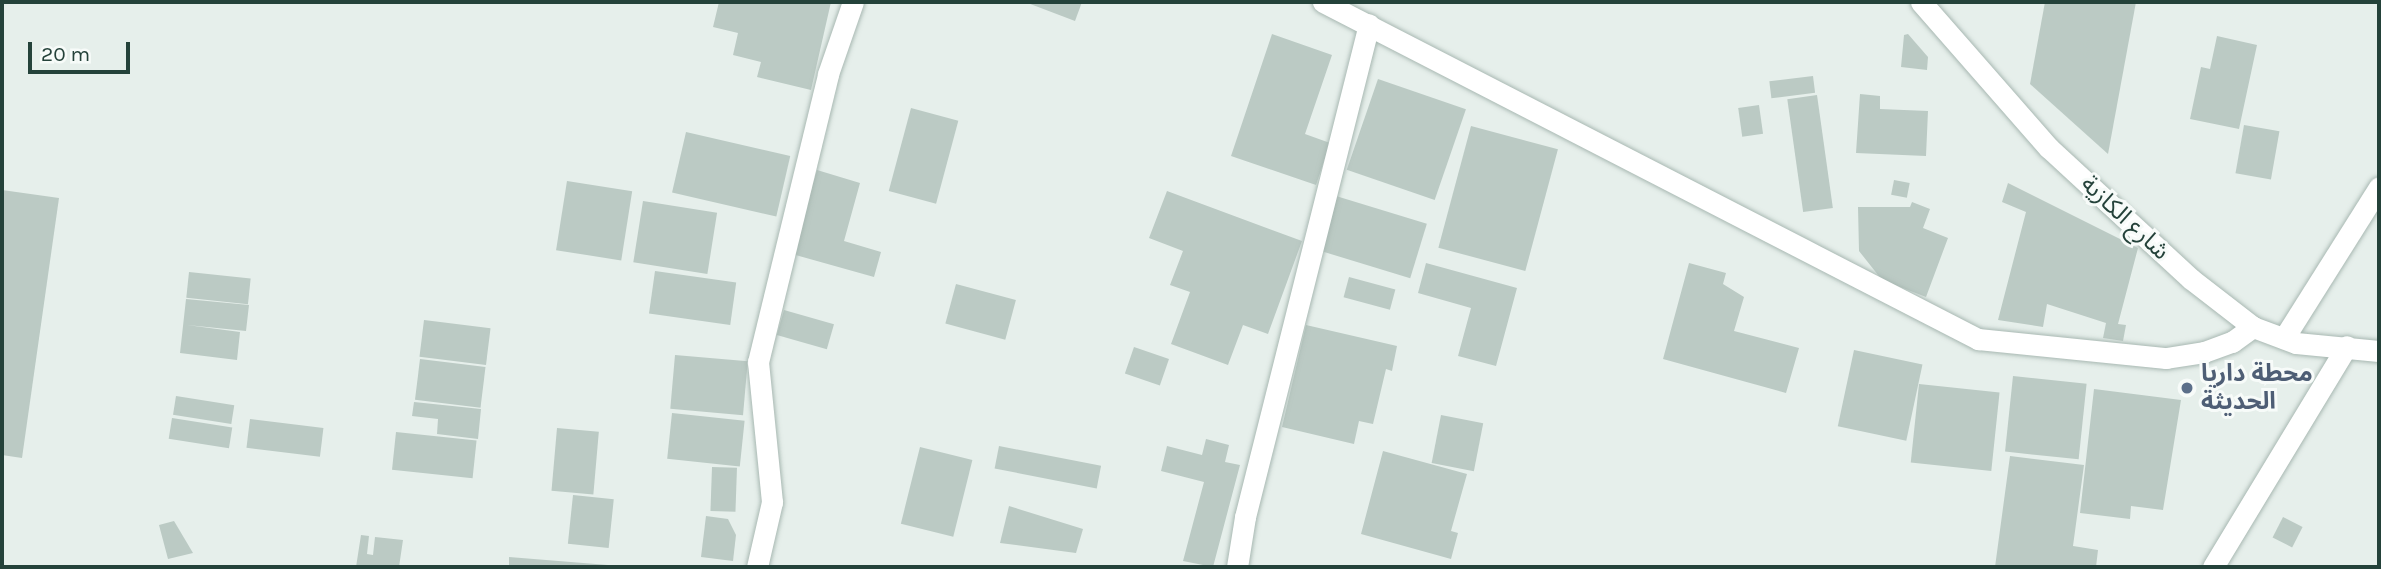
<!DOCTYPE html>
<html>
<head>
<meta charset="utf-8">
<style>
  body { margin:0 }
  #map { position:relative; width:2381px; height:569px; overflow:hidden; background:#e6efeb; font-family:Karla,"Noto Sans Arabic",sans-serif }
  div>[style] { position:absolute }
  .building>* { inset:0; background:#bbcac4; transform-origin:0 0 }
  .roads { filter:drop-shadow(0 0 2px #a8b8b2) drop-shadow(0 0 2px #a8b8b2) }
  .street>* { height:21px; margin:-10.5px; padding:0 10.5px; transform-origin:10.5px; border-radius:10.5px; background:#fff }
  .secondary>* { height:21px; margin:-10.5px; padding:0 10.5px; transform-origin:10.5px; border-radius:10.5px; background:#fff }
  .dots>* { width:19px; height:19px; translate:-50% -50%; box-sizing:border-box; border:4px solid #f7fbf9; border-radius:50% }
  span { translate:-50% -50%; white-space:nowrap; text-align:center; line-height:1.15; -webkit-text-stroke:6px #f7fbf9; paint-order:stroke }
  .street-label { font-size:24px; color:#24423a }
  .service-label { font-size:24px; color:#4e5e75; font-weight:700 }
  .left { translate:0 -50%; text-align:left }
  .frame { position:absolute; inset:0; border:4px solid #24423a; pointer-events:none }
  .scale { position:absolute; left:28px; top:42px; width:102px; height:32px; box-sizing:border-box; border:4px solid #24423a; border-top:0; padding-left:9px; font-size:21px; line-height:24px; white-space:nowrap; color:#24423a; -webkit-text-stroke:5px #f7fbf9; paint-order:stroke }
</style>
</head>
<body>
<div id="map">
  <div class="building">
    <i style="clip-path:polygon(719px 2px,831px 2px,811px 90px,757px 77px,761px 62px,733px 55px,738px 33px,713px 27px)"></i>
    <i style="clip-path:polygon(1025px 2px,1082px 2px,1075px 21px)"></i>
    <i style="clip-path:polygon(2045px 2px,2136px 2px,2108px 154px,2030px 84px)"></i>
    <i style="clip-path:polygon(1272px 34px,1332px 55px,1305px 134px,1330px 143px,1316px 185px,1231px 156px)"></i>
    <i style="clip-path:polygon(1908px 34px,1928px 57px,1927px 70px,1901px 67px,1904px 35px)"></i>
    <i style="clip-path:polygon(2217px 36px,2257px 45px,2239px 129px,2190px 119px,2201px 67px,2210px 69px)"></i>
    <i style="left:1813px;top:76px;width:17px;height:44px;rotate:83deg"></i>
    <i style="left:1378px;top:79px;width:93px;height:96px;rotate:19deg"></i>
    <i style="clip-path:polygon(1860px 94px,1880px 96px,1880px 109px,1928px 111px,1926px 156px,1856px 153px)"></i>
    <i style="left:1817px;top:95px;width:114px;height:30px;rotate:82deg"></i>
    <i style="left:1759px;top:105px;width:29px;height:21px;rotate:82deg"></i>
    <i style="left:911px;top:108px;width:49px;height:86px;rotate:15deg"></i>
    <i style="left:2244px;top:125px;width:36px;height:49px;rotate:10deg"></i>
    <i style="left:1471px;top:126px;width:90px;height:126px;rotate:15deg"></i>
    <i style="left:686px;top:132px;width:107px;height:62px;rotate:13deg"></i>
    <i style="clip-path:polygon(817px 170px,860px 183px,844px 241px,881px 252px,874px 277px,792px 254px)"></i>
    <i style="left:1894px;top:180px;width:16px;height:15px;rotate:11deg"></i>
    <i style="left:567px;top:181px;width:66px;height:70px;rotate:9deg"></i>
    <i style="clip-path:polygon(2008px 183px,2138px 248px,2118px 324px,2126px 325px,2123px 341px,2103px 338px,2106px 323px,2047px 304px,2043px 327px,1998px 320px,2026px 212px,2002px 202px)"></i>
    <i style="clip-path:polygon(2px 190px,59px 198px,22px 458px,2px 455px)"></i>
    <i style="clip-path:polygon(1167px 191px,1302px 241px,1268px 334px,1243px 325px,1228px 365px,1171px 344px,1190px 292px,1170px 285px,1183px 251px,1149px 238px)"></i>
    <i style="left:1336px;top:196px;width:95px;height:57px;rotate:17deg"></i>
    <i style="left:643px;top:201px;width:75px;height:62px;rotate:9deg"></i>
    <i style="clip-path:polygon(1912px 202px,1930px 209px,1923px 228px,1948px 238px,1926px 297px,1882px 280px,1859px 251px,1858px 207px,1910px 207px)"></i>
    <i style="clip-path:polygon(1426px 263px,1517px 288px,1496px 366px,1458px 356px,1471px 308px,1418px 293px)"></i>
    <i style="clip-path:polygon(1689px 263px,1726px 273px,1723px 284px,1744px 297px,1734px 331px,1799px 348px,1786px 393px,1663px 359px)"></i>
    <i style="left:655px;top:271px;width:82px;height:43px;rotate:8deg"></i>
    <i style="left:189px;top:272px;width:62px;height:26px;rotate:6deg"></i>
    <i style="left:1349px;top:277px;width:48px;height:21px;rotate:15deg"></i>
    <i style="left:956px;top:284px;width:62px;height:41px;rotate:15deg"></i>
    <i style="clip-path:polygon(186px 299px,249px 305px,246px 331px,187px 325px,240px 332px,237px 360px,180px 353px)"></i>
    <i style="left:784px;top:310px;width:52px;height:26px;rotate:16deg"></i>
    <i style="left:424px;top:320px;width:67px;height:37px;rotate:7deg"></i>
    <i style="clip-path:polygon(1306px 325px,1397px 346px,1392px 371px,1386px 369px,1373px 424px,1359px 421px,1354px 444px,1282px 427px)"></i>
    <i style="left:1134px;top:347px;width:37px;height:28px;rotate:19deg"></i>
    <i style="left:1854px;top:350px;width:70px;height:78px;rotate:12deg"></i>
    <i style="left:675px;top:355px;width:73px;height:54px;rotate:5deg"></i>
    <i style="left:420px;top:359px;width:66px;height:41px;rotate:7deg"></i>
    <i style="left:2013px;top:376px;width:74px;height:76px;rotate:6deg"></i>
    <i style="left:1919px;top:384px;width:81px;height:79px;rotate:6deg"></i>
    <i style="clip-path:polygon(2094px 389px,2181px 400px,2163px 510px,2131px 506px,2130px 519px,2080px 513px)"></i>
    <i style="left:176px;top:396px;width:59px;height:19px;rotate:9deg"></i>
    <i style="clip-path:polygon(414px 402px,481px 409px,478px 439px,437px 434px,438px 419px,412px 416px)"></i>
    <i style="left:672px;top:413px;width:73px;height:46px;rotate:6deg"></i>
    <i style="left:1441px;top:415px;width:43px;height:49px;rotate:11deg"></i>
    <i style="left:172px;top:418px;width:61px;height:21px;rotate:9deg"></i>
    <i style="left:250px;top:419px;width:74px;height:29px;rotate:7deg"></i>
    <i style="left:557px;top:428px;width:42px;height:63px;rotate:5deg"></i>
    <i style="left:396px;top:432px;width:81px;height:38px;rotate:6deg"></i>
    <i style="clip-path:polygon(1206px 439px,1229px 445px,1225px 462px,1240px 465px,1213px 567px,1183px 561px,1204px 482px,1161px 471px,1167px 446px,1202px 455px)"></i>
    <i style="left:999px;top:446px;width:104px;height:23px;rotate:11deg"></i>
    <i style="left:920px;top:447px;width:54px;height:79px;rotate:14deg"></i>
    <i style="clip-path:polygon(1383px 451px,1467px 474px,1451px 531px,1458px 533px,1451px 559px,1361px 534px)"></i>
    <i style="clip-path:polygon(2010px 456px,2084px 465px,2073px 546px,2098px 550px,2096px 567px,1995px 567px)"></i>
    <i style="left:712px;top:467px;width:25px;height:44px;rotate:2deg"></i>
    <i style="left:573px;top:495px;width:41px;height:49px;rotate:6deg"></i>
    <i style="clip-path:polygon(1009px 506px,1083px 529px,1076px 553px,1000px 543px)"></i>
    <i style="clip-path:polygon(706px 516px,728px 519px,736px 535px,733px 561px,701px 557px)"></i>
    <i style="left:2283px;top:517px;width:22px;height:23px;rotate:27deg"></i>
    <i style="clip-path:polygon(174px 521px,193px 553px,168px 559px,159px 525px)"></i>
    <i style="clip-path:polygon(361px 535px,369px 536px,367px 554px,373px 555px,375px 537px,403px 540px,399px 567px,356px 567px)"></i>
    <i style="clip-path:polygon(509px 557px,608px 565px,608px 567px,509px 567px)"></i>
  </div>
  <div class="roads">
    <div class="street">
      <i style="left:1323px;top:2px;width:737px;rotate:27.23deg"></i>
      <i style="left:1978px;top:339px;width:189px;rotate:5.8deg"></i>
      <i style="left:2166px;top:358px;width:38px;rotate:-9deg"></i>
      <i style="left:2204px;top:352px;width:30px;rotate:-20deg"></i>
      <i style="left:2232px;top:342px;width:26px;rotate:-36deg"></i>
      <i style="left:2284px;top:338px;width:178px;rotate:-57.8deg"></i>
      <i style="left:757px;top:567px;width:67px;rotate:-77deg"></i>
      <i style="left:772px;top:502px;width:141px;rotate:-95.7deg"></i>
      <i style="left:758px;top:362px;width:296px;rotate:-76.3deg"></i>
      <i style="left:828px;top:74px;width:76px;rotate:-70.9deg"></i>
      <i style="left:1237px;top:567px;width:51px;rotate:-80.9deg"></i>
      <i style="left:1245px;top:517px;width:508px;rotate:-75.88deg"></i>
    </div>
    <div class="secondary">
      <i style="left:1921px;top:2px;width:194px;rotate:48.8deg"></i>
      <i style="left:2049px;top:148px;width:193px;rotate:42.7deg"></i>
      <i style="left:2191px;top:279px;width:78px;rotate:37.7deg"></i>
      <i style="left:2253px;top:327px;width:46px;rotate:20.4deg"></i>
      <i style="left:2296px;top:343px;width:83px;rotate:5.5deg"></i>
      <i style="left:2213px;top:567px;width:258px;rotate:-58.8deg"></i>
    </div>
  </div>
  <div class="dots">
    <i style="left:2187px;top:388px;background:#5c6f8a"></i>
  </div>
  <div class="street-label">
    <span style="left:2125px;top:218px;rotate:43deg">شارع الكازية</span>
  </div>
  <div class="service-label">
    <span class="left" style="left:2201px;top:388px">محطة داريا<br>الحديثة</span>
  </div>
  <div class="frame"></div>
  <div class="scale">20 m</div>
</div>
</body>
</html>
